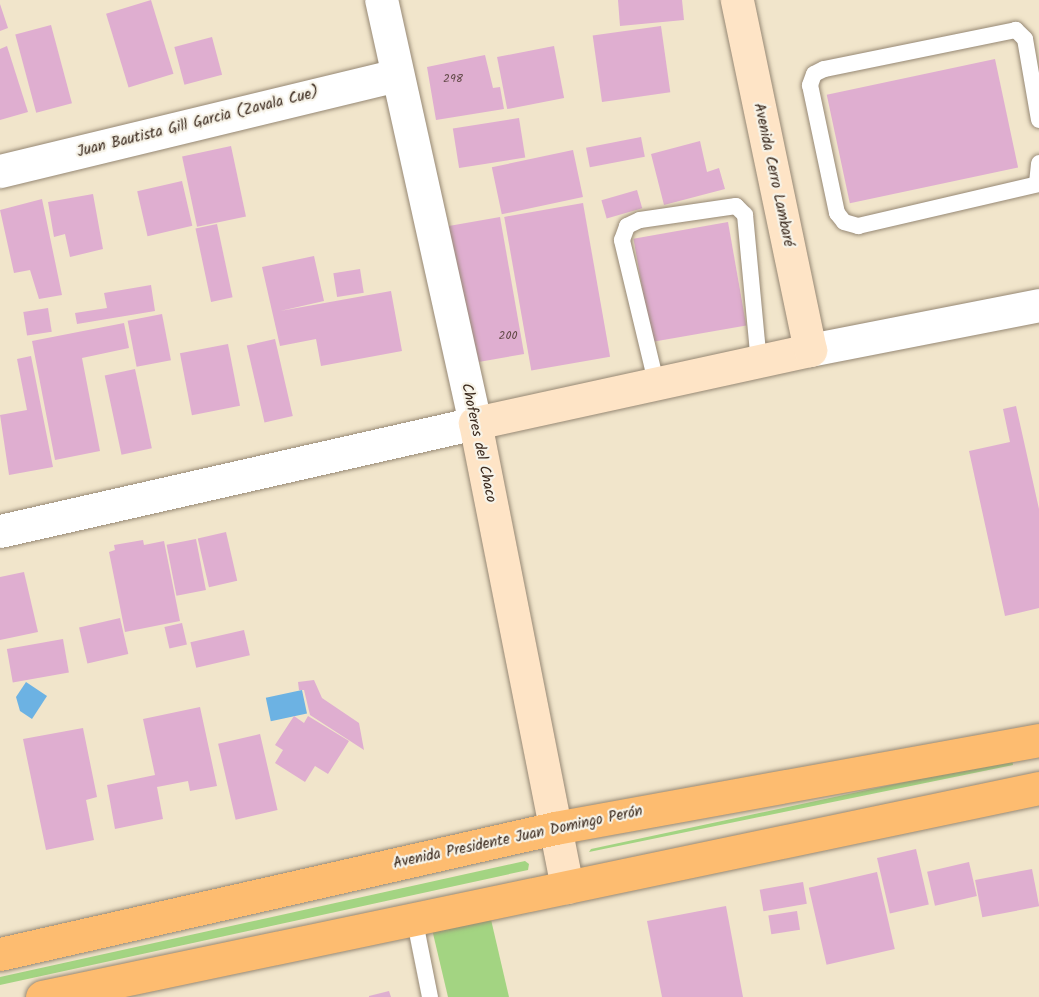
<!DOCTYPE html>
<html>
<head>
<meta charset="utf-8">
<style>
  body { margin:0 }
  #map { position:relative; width:1039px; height:997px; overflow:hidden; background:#f1e5cb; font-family:Kalam,sans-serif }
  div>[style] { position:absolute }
  .green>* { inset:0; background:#a3d482 }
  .water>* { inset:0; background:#6cb2e3; transform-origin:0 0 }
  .building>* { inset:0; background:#dfaed0; transform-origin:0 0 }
  .roads { filter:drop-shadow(0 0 2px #968874) drop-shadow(0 0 2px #968874) }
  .lane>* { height:16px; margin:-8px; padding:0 8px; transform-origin:8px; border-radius:8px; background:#fff }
  .street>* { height:33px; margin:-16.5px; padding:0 16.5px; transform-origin:16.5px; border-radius:16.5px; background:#fff }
  .secondary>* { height:33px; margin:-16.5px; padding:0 16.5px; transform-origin:16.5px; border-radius:16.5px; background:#fee4c6 }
  .primary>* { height:33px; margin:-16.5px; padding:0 16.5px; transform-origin:16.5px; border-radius:16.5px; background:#fdbc70 }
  span { translate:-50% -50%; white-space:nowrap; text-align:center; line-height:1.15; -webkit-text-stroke:4.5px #f7f3e8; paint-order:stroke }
  .number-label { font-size:12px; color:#644b4a }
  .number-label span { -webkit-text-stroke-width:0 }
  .street-label { font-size:15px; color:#3b2a1e }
</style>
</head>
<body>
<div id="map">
  <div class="green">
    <i style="clip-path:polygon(1012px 759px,1013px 765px,589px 852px,591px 849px)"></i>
    <i style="clip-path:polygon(525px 861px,529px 864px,528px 870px,0 985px,0 977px)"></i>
    <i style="clip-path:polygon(489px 911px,509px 997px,448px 997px,431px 925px)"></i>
  </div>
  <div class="water">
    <i style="clip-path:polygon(26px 682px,47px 696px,32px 719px,20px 711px,16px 697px)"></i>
    <i style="left:302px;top:690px;width:24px;height:37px;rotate:78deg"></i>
  </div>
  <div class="building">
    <i style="left:151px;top:0;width:77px;height:47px;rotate:73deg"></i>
    <i style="clip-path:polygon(618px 0,682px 0,684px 20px,620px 26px)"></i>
    <i style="clip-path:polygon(0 4px,8px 28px,0 31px)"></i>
    <i style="left:51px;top:25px;width:81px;height:37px;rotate:75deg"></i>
    <i style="left:661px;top:26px;width:67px;height:69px;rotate:82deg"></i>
    <i style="left:212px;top:37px;width:39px;height:39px;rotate:75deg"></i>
    <i style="clip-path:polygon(7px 46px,28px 112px,0 120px,0 49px)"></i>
    <i style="left:554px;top:46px;width:53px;height:58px;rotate:79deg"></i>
    <i style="clip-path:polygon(485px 55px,493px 88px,500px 87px,504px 109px,436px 120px,427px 67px)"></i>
    <i style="left:995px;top:59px;width:111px;height:172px;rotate:78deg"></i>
    <i style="left:519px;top:118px;width:40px;height:67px;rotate:81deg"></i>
    <i style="left:641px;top:137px;width:20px;height:56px;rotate:79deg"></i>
    <i style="clip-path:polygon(700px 141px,707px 172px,719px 168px,725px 189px,664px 205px,651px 154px)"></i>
    <i style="left:231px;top:146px;width:72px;height:50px;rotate:78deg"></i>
    <i style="left:573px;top:150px;width:48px;height:83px;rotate:78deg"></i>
    <i style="left:182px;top:181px;width:46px;height:46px;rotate:77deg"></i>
    <i style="left:637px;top:190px;width:19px;height:37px;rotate:74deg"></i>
    <i style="clip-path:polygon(93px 194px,103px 249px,70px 257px,65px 234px,54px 237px,48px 202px)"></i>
    <i style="clip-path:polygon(42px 199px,62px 295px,39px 299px,30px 270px,14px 273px,0 210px)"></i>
    <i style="left:583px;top:203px;width:156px;height:80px;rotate:80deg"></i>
    <i style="left:500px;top:217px;width:139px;height:52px;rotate:80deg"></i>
    <i style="left:728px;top:222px;width:105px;height:96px;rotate:80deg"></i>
    <i style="left:217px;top:224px;width:75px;height:22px;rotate:78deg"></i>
    <i style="clip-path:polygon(314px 256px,324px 301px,280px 311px,391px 291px,402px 351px,321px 366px,316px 339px,280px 346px,262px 267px)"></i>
    <i style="left:360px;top:269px;width:24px;height:27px;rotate:81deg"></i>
    <i style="clip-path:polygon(151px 285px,155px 311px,77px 324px,75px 313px,107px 308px,104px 293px)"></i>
    <i style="left:48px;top:308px;width:24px;height:25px;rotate:81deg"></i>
    <i style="left:162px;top:314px;width:47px;height:35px;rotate:79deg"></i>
    <i style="clip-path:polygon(124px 323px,129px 348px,82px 358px,100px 451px,55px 460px,32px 341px)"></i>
    <i style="left:275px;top:339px;width:79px;height:29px;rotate:77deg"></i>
    <i style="left:228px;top:344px;width:63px;height:49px;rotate:79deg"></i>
    <i style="clip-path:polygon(31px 356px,53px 467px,9px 475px,0 415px,27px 410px,17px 359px)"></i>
    <i style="left:135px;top:369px;width:81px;height:31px;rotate:78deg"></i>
    <i style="clip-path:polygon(1016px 406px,1039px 509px,1039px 608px,1005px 616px,969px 451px,1010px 442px,1003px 409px)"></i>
    <i style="left:226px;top:532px;width:50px;height:29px;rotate:77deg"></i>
    <i style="left:196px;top:539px;width:52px;height:30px;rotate:79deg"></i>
    <i style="clip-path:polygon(143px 540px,144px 545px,164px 541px,180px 621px,125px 632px,109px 552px,115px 550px,114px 545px)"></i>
    <i style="clip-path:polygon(24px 572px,38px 632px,0 640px,0 577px)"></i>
    <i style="left:120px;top:618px;width:37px;height:42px;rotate:77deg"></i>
    <i style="left:182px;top:623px;width:22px;height:18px;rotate:77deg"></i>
    <i style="left:244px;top:630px;width:26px;height:55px;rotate:77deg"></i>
    <i style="left:63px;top:639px;width:34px;height:57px;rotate:80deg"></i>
    <i style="clip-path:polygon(314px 680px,322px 698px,359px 723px,364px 750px,310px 715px,304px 690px,299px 690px,298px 682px)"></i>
    <i style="clip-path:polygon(200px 707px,217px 786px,190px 791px,188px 781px,157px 787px,163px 819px,115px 829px,107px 785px,155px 775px,143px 719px)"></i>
    <i style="clip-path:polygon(294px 716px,304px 723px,308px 716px,349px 741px,328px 774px,315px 766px,305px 782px,275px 763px,283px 750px,275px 745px)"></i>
    <i style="clip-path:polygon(83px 728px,97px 797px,86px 800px,94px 840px,46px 850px,23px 739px)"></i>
    <i style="left:260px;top:734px;width:78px;height:43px;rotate:77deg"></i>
    <i style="left:916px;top:849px;width:57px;height:40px;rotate:77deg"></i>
    <i style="left:969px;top:862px;width:35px;height:43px;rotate:77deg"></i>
    <i style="left:1032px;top:869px;width:38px;height:58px;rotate:79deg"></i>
    <i style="left:877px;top:872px;width:79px;height:70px;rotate:77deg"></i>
    <i style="left:803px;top:882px;width:22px;height:44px;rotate:80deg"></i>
    <i style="clip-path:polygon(726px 906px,743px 997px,662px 997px,647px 921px)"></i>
    <i style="left:797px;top:911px;width:19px;height:29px;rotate:81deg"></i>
    <i style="clip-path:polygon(389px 991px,391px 997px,369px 997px,369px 996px)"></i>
  </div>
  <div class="roads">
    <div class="lane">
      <i style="left:1039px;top:120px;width:82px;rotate:-99.8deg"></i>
      <i style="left:1025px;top:39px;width:13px;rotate:-135deg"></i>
      <i style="left:1016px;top:30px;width:196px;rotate:168.5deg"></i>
      <i style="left:824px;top:69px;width:11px;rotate:153deg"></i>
      <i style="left:814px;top:74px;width:12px;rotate:110deg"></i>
      <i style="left:810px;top:85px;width:131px;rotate:78.1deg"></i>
      <i style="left:837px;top:213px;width:11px;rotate:52deg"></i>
      <i style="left:844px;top:222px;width:15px;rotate:16deg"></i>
      <i style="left:858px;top:226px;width:186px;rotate:-13.1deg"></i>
      <i style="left:1037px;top:183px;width:20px;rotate:-84deg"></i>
      <i style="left:656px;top:382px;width:146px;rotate:-103.5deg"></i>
      <i style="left:622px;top:240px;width:15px;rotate:-70deg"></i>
      <i style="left:627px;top:226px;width:14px;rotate:-25deg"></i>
      <i style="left:640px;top:220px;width:97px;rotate:-8.3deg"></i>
      <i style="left:736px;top:206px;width:13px;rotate:45deg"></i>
      <i style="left:745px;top:215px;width:148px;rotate:84.6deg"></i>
      <i style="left:414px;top:917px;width:82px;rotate:78.7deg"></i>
    </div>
    <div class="street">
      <i style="left:0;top:171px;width:408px;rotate:-13.6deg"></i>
      <i style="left:810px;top:350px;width:233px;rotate:-11.1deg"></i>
      <i style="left:0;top:531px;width:487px;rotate:-12.8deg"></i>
      <i style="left:475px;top:423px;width:433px;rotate:-102.5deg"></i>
    </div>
    <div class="secondary">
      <i style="left:567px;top:887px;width:473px;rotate:-101.2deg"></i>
      <i style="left:475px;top:423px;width:343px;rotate:-12.3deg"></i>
      <i style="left:810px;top:350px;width:358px;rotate:-101.8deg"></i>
    </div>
    <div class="primary">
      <i style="left:0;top:954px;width:569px;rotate:-12.79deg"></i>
      <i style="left:555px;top:828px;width:492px;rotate:-10.3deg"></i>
      <i style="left:42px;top:997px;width:1019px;rotate:-11.84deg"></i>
    </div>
  </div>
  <div class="number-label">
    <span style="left:453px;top:79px">298</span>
    <span style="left:508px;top:336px">200</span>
  </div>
  <div class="street-label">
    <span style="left:198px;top:123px;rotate:-14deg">Juan Bautista Gill Garcia (Zavala Cue)</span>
    <span style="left:773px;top:175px;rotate:78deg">Avenida Cerro Lambaré</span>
    <span style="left:478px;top:443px;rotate:78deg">Choferes del Chaco</span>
    <span style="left:518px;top:838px;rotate:-12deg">Avenida Presidente Juan Domingo Perón</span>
  </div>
</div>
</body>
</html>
